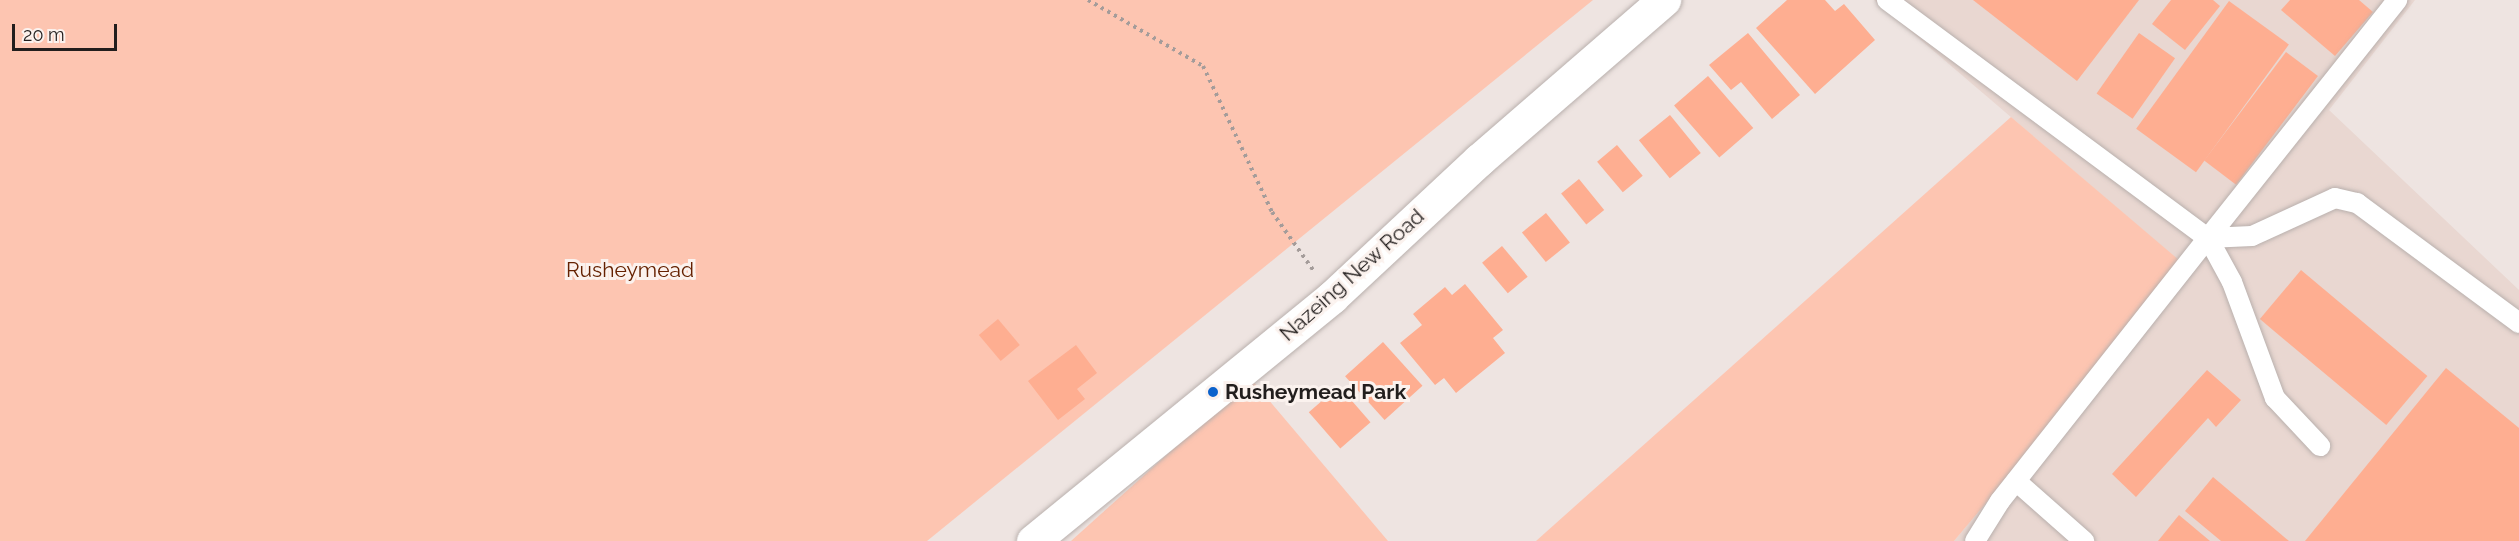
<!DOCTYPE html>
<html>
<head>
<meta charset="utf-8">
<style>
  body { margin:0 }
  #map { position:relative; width:2519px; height:541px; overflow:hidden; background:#eee4e1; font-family:Raleway,sans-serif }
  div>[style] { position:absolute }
  .built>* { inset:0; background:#e9d7d1 }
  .green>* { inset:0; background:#fdc5b1 }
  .building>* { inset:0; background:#feae91; transform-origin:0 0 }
  .path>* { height:4px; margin-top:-2px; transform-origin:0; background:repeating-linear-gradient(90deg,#a49c9a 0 3px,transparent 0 7.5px) }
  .roads { filter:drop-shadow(0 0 2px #b9b0ad) drop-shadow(0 0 2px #b9b0ad) }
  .service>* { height:20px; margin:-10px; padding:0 10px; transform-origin:10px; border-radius:10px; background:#fff }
  .secondary>* { height:33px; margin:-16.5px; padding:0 16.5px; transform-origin:16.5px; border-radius:16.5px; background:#fff }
  .dots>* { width:16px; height:16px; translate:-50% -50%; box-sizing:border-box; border:3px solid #fbf2ee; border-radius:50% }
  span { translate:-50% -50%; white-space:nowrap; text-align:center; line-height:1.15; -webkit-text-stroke:6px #fbf2ee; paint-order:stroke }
  .park-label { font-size:21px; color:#652101 }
  .street-label { font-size:21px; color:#221e1d }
  .poi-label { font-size:21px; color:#221e1d; font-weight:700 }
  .left { translate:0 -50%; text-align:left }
  .scale { position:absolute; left:12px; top:24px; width:105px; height:27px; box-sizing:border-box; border:3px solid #221e1d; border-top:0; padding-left:8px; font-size:18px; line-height:21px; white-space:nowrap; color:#221e1d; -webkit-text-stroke:4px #fbf2ee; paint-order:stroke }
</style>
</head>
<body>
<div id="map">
  <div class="built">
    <i style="clip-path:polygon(1874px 0,2415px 0,2329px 110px,2519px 290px,2519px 541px,1954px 541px,2185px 266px)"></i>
  </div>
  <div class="green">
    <i style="clip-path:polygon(0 0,1593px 0,927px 541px,0 541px)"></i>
    <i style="clip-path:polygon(2011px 117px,2186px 266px,1954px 541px,1536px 541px)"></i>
    <i style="clip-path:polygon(1251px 379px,1388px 541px,1071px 541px)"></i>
  </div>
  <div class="building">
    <i style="clip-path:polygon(1787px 0,1825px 0,1835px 11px,1844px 4px,1875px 40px,1815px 94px,1756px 28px)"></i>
    <i style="clip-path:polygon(1973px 0,2139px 0,2077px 81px)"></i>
    <i style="clip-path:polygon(2171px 0,2213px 0,2220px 6px,2185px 50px,2152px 24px)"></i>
    <i style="clip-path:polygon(2290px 0,2359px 0,2373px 12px,2335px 56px,2281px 10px)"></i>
    <i style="left:2229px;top:1px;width:74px;height:158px;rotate:36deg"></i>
    <i style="clip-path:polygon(1748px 33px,1800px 95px,1772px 119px,1741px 82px,1731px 90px,1709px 65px)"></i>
    <i style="left:2139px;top:33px;width:44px;height:74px;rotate:35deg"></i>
    <i style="left:2286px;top:52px;width:40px;height:136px;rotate:37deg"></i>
    <i style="left:1708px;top:76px;width:69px;height:45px;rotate:49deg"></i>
    <i style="left:1670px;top:115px;width:49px;height:40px;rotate:51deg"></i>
    <i style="left:1617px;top:145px;width:40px;height:26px;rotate:50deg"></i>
    <i style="left:1579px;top:179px;width:40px;height:23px;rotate:51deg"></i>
    <i style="left:1546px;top:213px;width:38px;height:31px;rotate:51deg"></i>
    <i style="left:1502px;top:246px;width:40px;height:26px;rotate:50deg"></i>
    <i style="left:2301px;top:270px;width:165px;height:64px;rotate:40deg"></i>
    <i style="clip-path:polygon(1465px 284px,1503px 330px,1493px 338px,1505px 353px,1456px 393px,1444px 378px,1435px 385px,1400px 343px,1422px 325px,1413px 314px,1445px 287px,1452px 295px)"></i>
    <i style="left:998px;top:319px;width:34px;height:25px;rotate:50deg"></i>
    <i style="left:1383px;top:342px;width:59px;height:51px;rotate:48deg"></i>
    <i style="clip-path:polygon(1076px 345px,1097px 373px,1077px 389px,1085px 399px,1058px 420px,1028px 381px)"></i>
    <i style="clip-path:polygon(2446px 368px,2519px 428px,2519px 541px,2305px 541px)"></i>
    <i style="clip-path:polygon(2207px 370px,2241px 400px,2216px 427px,2208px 418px,2136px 497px,2112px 474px)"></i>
    <i style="left:1339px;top:386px;width:48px;height:40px;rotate:49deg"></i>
    <i style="clip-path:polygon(2213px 477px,2289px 541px,2221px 541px,2185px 511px)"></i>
    <i style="clip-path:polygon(2179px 515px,2210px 541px,2158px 541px)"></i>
  </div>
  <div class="path">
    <i style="left:1088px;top:0;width:133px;rotate:29.9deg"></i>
    <i style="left:1203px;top:66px;width:161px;rotate:64.7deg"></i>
    <i style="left:1272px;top:212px;width:71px;rotate:54.7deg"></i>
  </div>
  <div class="roads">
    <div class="service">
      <i style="left:1887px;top:0;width:400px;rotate:36.6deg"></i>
      <i style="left:2208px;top:238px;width:304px;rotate:-51.5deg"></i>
      <i style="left:2208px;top:238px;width:44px;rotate:-2.6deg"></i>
      <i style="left:2252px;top:236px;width:91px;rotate:-24.6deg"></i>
      <i style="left:2335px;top:198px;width:23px;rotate:13deg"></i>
      <i style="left:2357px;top:203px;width:202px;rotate:36.5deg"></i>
      <i style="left:2208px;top:238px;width:50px;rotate:61.4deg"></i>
      <i style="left:2232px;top:282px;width:124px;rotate:69.7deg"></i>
      <i style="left:2275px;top:398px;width:66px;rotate:46.8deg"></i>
      <i style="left:2016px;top:481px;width:91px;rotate:41.4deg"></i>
      <i style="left:1975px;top:541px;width:47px;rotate:-58deg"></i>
      <i style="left:2000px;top:501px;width:335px;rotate:-51.7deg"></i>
    </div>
    <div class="secondary">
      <i style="left:1033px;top:541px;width:386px;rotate:-39.2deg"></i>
      <i style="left:1332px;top:297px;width:201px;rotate:-43deg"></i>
      <i style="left:1479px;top:160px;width:245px;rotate:-40.9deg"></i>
    </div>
  </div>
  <div class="dots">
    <i style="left:1213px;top:392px;background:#0b62cc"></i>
  </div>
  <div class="park-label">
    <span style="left:630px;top:270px">Rusheymead</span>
  </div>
  <div class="street-label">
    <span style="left:1352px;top:275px;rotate:-42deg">Nazeing New Road</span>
  </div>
  <div class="poi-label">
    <span class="left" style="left:1225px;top:392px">Rusheymead Park</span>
  </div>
  <div class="scale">20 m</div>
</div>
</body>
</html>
